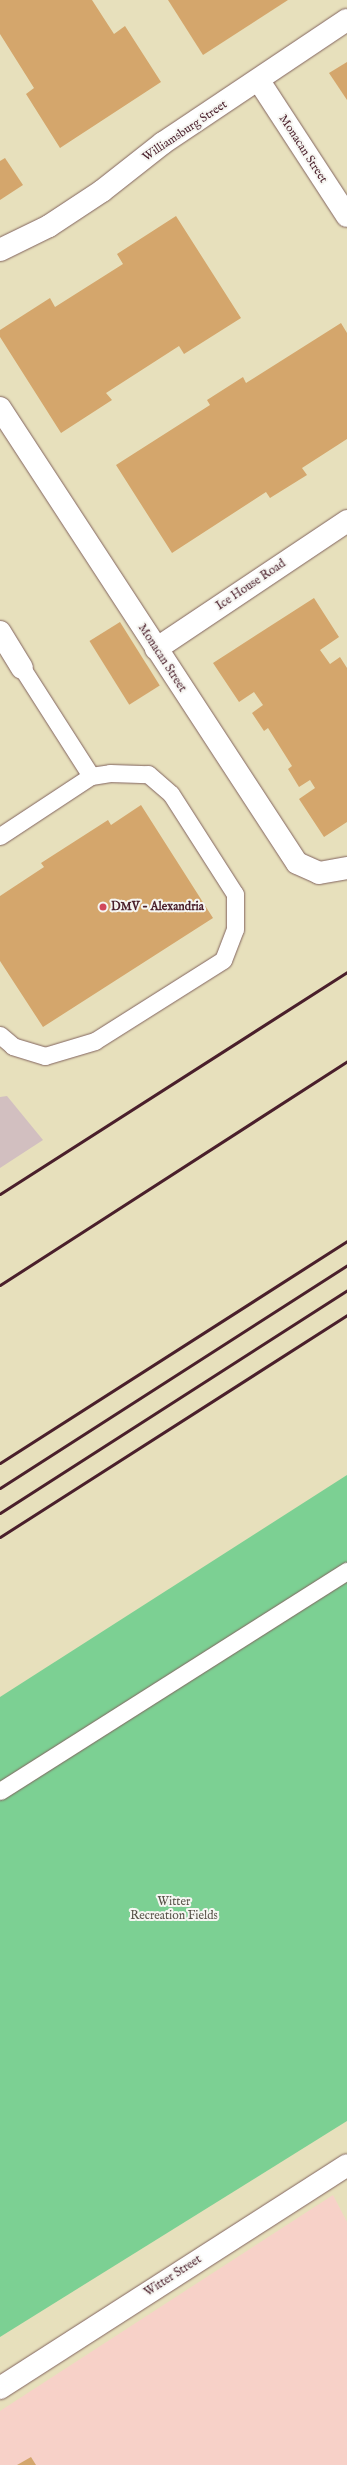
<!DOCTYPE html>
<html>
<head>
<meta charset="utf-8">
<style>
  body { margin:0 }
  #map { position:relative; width:347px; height:2465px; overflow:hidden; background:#e7e0bc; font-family:"IM FELL English",serif }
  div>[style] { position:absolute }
  .built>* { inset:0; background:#f7d1c8 }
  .industrial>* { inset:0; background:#d2bfc0 }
  .green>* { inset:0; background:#7cd093 }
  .building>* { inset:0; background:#d4a66c; transform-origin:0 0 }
  .roads { filter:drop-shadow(0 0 1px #81635e) drop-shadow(0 0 1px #81635e) }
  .service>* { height:17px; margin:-8.5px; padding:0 8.5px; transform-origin:8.5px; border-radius:8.5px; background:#fff }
  .minor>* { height:22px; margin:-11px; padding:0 11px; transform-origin:11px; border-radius:11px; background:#fff }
  .rail>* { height:3px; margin:-1.5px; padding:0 1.5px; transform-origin:1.5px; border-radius:1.5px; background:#4a1f2b }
  .dots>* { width:11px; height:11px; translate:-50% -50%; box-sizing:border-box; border:2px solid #f6f6f2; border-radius:50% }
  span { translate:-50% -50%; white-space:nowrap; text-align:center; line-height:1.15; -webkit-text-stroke:4px #f6f6f2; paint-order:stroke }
  .street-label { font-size:12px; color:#4a1f2b }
  .poi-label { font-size:12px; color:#4a1f2b; font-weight:700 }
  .left { translate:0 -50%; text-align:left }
  .park-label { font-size:12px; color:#59544a }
</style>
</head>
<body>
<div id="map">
  <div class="built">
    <i style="clip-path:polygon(333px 2195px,347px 2222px,347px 2465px,0 2465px,0 2411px)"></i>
  </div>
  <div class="industrial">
    <i style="clip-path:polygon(7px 1096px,43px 1140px,0 1168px,0 1097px)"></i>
  </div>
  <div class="green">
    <i style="clip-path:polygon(347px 1475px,347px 2121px,0 2337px,0 1697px)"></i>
  </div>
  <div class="building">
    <i style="clip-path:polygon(0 0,92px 0,114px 34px,125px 26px,161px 82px,60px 148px,26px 94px,34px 88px,0 34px)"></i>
    <i style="clip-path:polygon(168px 0,288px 0,203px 55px)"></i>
    <i style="clip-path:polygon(347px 62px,347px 100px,329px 73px)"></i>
    <i style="clip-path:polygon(5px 158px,23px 185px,0 200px,0 161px)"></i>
    <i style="clip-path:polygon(176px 216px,241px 318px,184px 354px,179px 346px,106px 393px,112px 400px,61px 433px,0 337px,0 330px,50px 298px,55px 307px,123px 264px,117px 254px)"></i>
    <i style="clip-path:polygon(341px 323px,347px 333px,347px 439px,302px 468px,307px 475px,270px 498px,266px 492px,172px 553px,116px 465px,210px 405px,207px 400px,243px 377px,246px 383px)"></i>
    <i style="clip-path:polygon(314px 598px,339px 637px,320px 650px,330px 664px,340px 657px,347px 668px,347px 822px,324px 837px,299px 799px,315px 788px,310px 780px,299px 787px,288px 769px,292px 766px,268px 728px,264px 731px,252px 713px,263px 705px,254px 692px,239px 702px,213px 663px)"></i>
    <i style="left:120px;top:622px;width:75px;height:36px;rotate:58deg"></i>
    <i style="clip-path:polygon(141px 805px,213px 918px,43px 1027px,0 961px,0 896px,44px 867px,41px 863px,108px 820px,111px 825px)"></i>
    <i style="clip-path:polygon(31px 2457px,36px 2465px,17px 2465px)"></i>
  </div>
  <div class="roads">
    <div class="service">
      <i style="left:22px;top:668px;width:128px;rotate:57.4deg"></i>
      <i style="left:0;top:836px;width:109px;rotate:-33.4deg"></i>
      <i style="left:91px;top:776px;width:19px;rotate:-9deg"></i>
      <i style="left:110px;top:773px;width:38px;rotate:2deg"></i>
      <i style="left:148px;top:774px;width:30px;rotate:41deg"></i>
      <i style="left:171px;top:794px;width:119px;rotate:57.4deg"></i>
      <i style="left:235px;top:894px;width:35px;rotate:90deg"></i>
      <i style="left:235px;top:929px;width:33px;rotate:111deg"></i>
      <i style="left:223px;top:960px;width:151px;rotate:147.7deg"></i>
      <i style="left:95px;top:1041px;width:52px;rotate:163.3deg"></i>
      <i style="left:45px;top:1056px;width:34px;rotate:-163deg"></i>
      <i style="left:13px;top:1046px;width:17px;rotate:-140deg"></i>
      <i style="left:0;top:1791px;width:411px;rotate:-32.4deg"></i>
    </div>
    <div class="minor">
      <i style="left:259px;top:81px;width:161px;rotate:56.9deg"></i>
      <i style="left:0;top:250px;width:55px;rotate:-26.1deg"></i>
      <i style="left:49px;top:226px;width:64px;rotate:-33.4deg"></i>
      <i style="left:102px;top:191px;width:78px;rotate:-38.2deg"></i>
      <i style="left:163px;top:143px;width:221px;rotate:-33.8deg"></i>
      <i style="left:0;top:408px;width:543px;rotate:56.87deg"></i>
      <i style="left:297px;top:863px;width:24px;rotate:24deg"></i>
      <i style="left:319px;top:873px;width:28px;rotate:-10deg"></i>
      <i style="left:0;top:632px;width:42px;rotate:58.6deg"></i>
      <i style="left:156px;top:649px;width:230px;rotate:-33.8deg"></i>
      <i style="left:0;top:2388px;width:412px;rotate:-32.7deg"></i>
    </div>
  </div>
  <div class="rail">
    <i style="left:0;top:1194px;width:412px;rotate:-32.6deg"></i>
    <i style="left:0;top:1285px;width:413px;rotate:-32.8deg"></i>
    <i style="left:0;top:1463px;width:412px;rotate:-32.6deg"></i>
    <i style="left:0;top:1488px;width:412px;rotate:-32.7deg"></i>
    <i style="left:0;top:1513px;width:412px;rotate:-32.7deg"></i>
    <i style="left:0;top:1537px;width:412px;rotate:-32.6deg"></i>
  </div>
  <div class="dots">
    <i style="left:103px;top:907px;background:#d1495b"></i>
  </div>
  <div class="street-label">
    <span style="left:185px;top:131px;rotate:-34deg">Williamsburg Street</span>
    <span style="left:303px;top:149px;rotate:57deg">Monacan Street</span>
    <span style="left:251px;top:585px;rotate:-34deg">Ice House Road</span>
    <span style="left:162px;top:658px;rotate:57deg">Monacan Street</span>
    <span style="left:173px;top:2276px;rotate:-33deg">Witter Street</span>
  </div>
  <div class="poi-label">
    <span class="left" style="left:111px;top:907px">DMV - Alexandria</span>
  </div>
  <div class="park-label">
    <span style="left:174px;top:1909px">Witter<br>Recreation Fields</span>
  </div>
</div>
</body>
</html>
